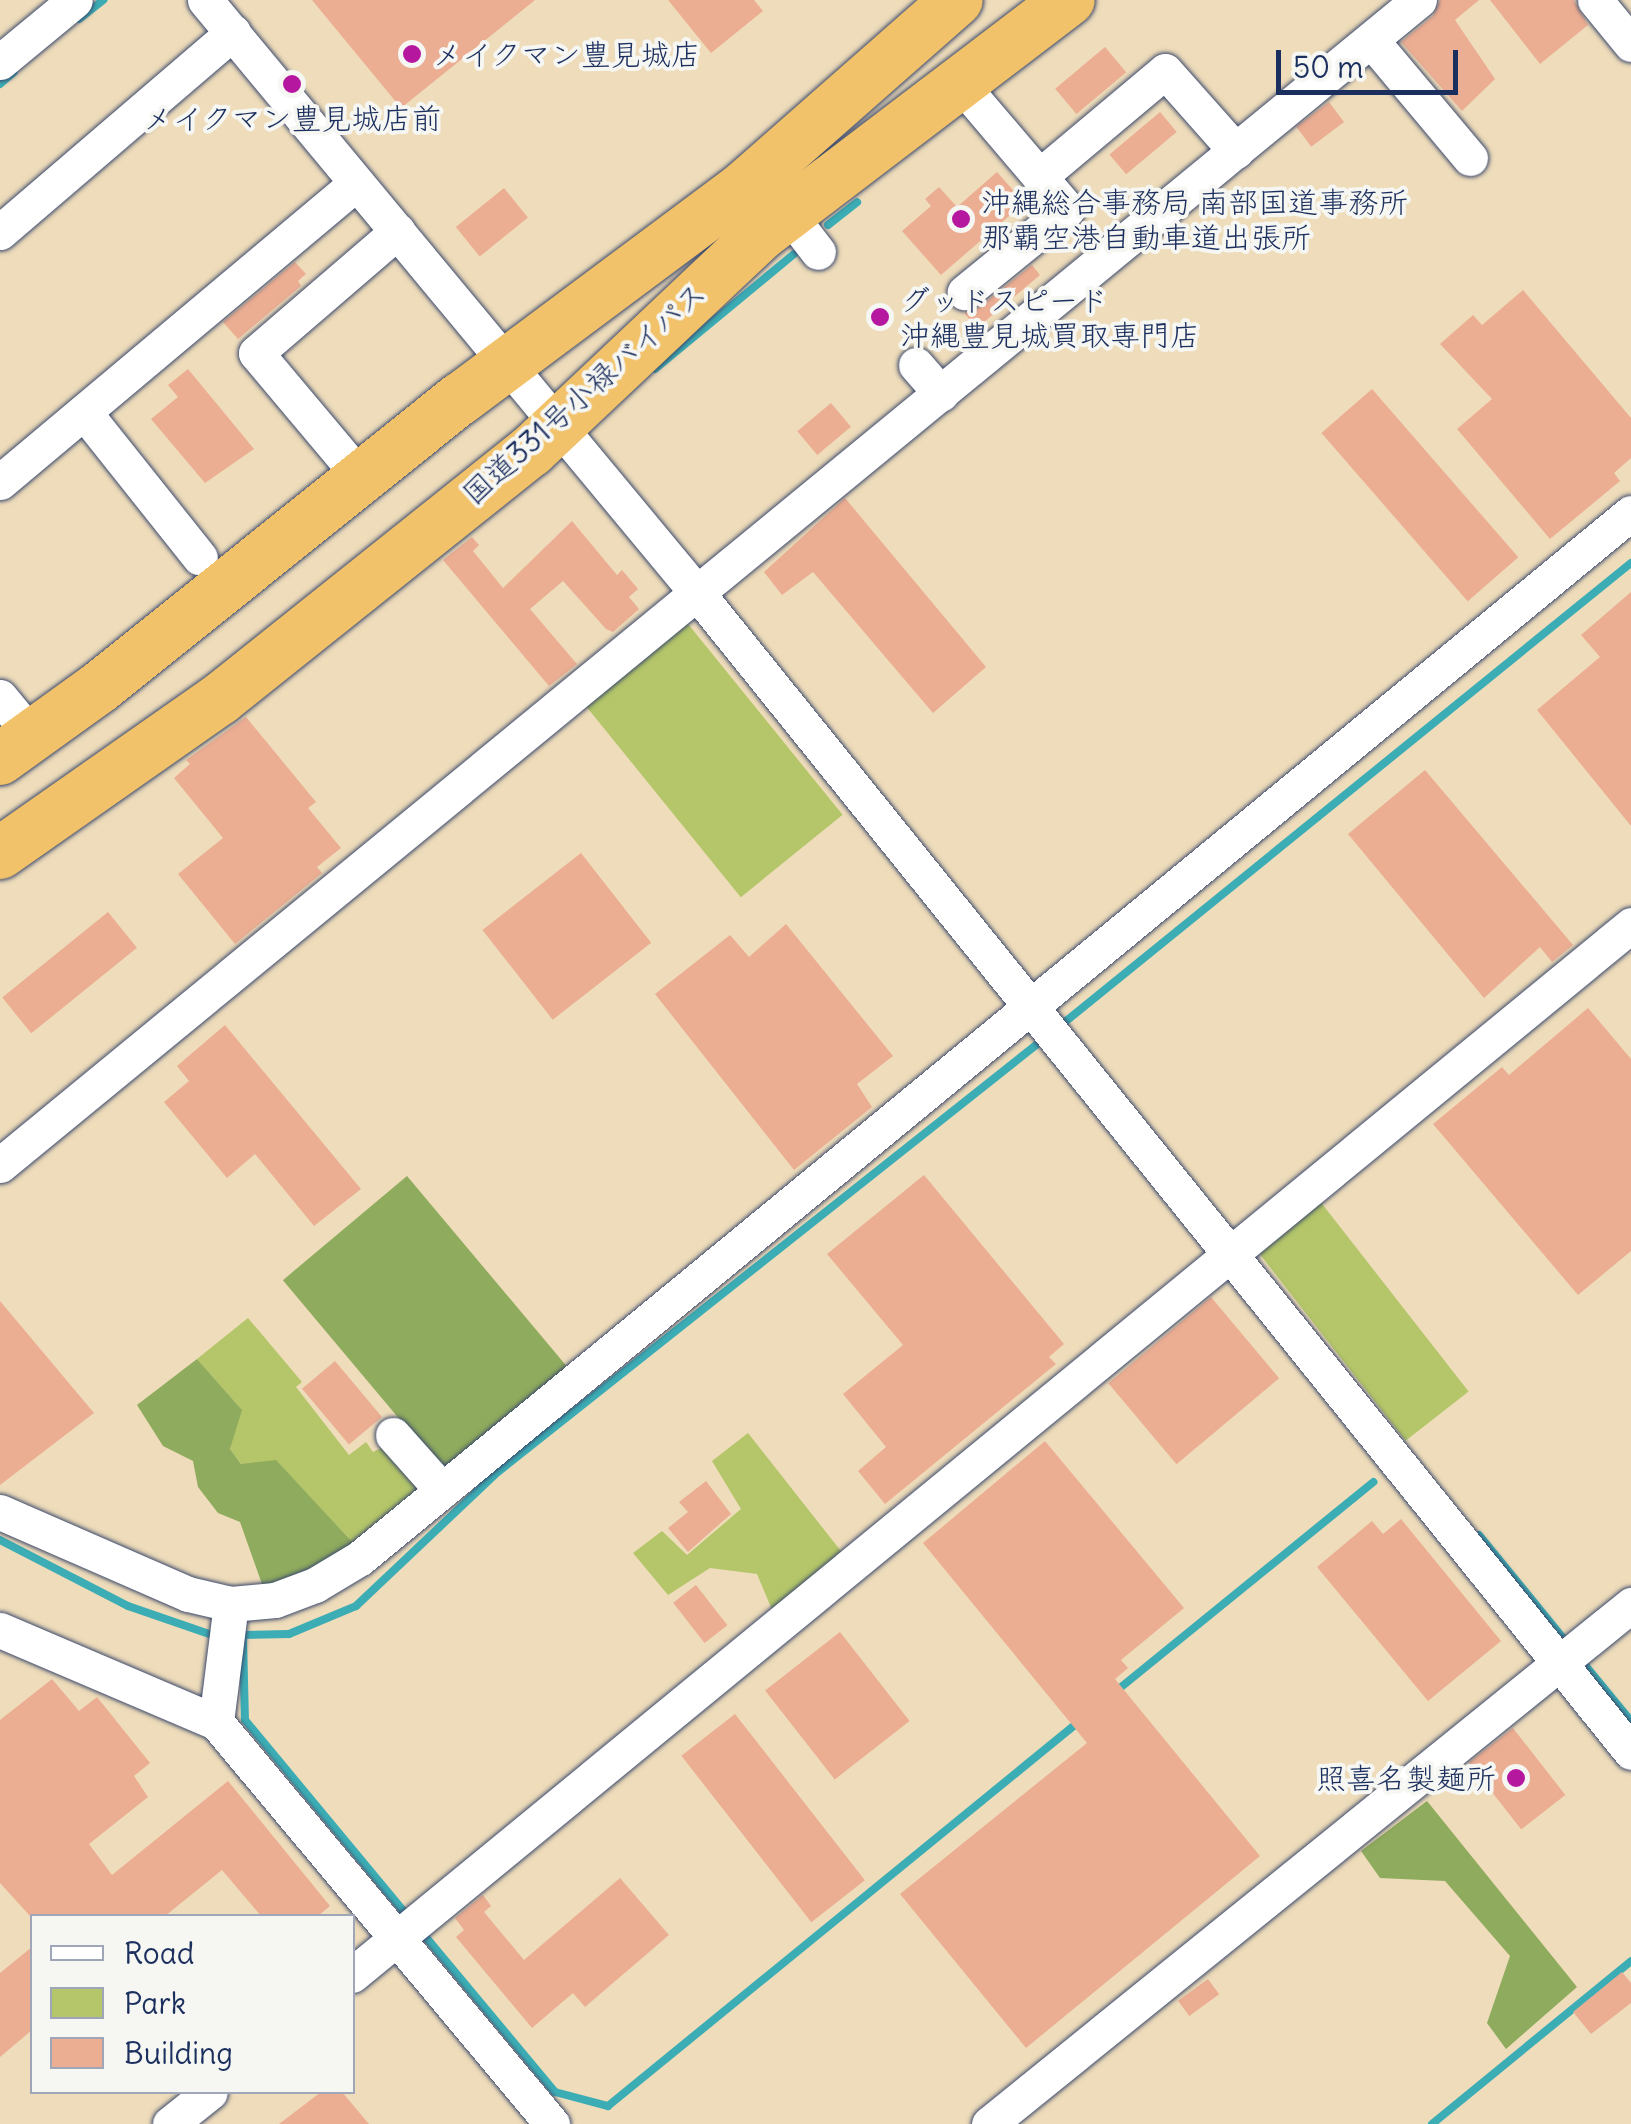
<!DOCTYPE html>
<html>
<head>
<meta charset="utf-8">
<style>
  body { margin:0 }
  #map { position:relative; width:1631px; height:2124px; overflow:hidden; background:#eedcba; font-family:Delius,"Klee One",sans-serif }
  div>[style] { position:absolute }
  .green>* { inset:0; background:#b4c669; transform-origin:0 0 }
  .forest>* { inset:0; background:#8fab5d; transform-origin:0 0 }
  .stream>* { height:8px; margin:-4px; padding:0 4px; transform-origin:4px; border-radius:4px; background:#3cadb4 }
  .building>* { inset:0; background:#ecae93; transform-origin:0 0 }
  .roads { filter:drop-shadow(0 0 2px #3b496c) drop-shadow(0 0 2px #3b496c) }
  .minor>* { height:35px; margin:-17.5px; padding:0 17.5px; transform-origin:17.5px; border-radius:17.5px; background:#fff }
  .highway>* { height:52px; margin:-26px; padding:0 26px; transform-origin:26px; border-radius:26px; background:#f2c26a }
  .dots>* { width:28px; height:28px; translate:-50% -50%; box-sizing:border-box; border:5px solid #f6f6f2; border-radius:50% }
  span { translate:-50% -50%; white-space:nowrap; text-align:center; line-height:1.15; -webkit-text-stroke:8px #f6f6f2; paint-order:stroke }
  .poi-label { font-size:30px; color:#1b2f5e }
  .left { translate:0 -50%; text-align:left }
  .right { translate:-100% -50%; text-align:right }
  .street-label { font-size:30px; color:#1b2f5e }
  .legend { position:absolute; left:30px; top:1914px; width:325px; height:180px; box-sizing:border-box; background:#f6f6f2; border:2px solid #9ea6b7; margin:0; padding:12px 18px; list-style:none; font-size:30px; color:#1b2f5e }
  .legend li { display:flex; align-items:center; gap:20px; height:50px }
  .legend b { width:50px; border:2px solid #9ea6b7 }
  .scale { position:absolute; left:1276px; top:50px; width:182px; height:45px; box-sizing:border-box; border:5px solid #1b2f5e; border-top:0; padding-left:12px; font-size:30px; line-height:35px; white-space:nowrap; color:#1b2f5e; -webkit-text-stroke:8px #f6f6f2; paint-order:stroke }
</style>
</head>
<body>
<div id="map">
  <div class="green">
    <i style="left:684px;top:619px;width:252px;height:131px;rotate:51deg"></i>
    <i style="left:1319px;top:1200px;width:243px;height:80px;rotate:52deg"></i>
    <i style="clip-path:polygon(248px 1318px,302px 1382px,296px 1387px,349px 1455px,366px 1442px,373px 1452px,387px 1445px,429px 1485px,355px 1545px,276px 1461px,242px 1465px,230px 1449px,241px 1409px,197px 1359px)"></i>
    <i style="clip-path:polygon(748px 1433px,844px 1555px,773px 1612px,757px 1574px,710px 1568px,668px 1595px,633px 1553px,662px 1531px,687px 1555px,741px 1509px,712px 1461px)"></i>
  </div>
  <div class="forest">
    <i style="left:407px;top:1176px;width:252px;height:162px;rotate:50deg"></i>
    <i style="clip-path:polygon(197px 1359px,242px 1410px,230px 1449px,241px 1464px,276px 1460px,355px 1545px,298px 1578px,263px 1587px,240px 1522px,218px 1513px,198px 1487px,193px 1461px,163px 1446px,137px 1405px)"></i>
    <i style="clip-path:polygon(1427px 1801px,1577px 1987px,1506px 2049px,1487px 2023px,1510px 1956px,1445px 1881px,1380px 1878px,1361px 1851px)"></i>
  </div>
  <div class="stream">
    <i style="left:79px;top:19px;width:31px;rotate:-38deg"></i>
    <i style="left:0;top:84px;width:18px;rotate:-41deg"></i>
    <i style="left:828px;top:225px;width:37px;rotate:-38deg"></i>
    <i style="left:655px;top:369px;width:180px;rotate:-39.6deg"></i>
    <i style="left:1060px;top:1026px;width:735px;rotate:-39.04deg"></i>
    <i style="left:1479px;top:1535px;width:141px;rotate:50.8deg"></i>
    <i style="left:0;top:1540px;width:144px;rotate:27.3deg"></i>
    <i style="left:128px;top:1606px;width:92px;rotate:19deg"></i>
    <i style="left:239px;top:1635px;width:50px;rotate:-1.1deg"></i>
    <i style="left:289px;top:1634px;width:73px;rotate:-22.7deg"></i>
    <i style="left:356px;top:1606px;width:197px;rotate:-43.4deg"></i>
    <i style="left:499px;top:1471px;width:697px;rotate:-38.42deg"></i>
    <i style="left:243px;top:1639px;width:81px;rotate:88.6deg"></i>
    <i style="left:245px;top:1720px;width:255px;rotate:50.3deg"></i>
    <i style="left:1580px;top:1659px;width:80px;rotate:50.6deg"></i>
    <i style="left:1115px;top:1692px;width:333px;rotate:-39.1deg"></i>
    <i style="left:420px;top:1930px;width:211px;rotate:50.2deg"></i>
    <i style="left:555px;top:2092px;width:55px;rotate:14.8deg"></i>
    <i style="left:608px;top:2106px;width:611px;rotate:-39.22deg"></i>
    <i style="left:1432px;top:2124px;width:257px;rotate:-39.3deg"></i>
  </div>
  <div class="building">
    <i style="clip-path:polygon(312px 0,535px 0,401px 108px)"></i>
    <i style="clip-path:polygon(668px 0,754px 0,763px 11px,711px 53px)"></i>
    <i style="clip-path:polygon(1440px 0,1479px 0,1455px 20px,1495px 79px,1462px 111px,1401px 42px,1433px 16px)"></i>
    <i style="clip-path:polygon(1490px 0,1574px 0,1588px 25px,1540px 64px)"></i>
    <i style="left:1105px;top:47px;width:33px;height:65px;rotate:50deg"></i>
    <i style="left:1329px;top:102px;width:25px;height:41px;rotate:53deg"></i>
    <i style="left:1160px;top:112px;width:26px;height:66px;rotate:50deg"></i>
    <i style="clip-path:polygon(997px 172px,1024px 203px,941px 275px,902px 231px,931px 206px,925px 199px,939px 187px,957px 207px)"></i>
    <i style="left:504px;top:188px;width:38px;height:62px;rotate:51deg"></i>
    <i style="clip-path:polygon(295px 262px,306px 274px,298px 281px,301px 286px,238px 339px,223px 322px)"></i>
    <i style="clip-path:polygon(1032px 265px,1040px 275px,977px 328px,964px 313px,978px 308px)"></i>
    <i style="clip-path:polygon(1523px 290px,1631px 418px,1631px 458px,1614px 473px,1620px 481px,1550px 539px,1457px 429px,1492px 399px,1440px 344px,1473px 315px,1482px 325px)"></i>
    <i style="clip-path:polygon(188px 369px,254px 449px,205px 483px,151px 419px,178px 397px,168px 385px)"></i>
    <i style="left:1372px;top:389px;width:223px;height:67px;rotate:49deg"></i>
    <i style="left:831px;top:403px;width:31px;height:44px;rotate:50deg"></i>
    <i style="clip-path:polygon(845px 498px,986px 667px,933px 713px,813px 572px,782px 595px,764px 572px)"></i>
    <i style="clip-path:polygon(572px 521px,617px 575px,622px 570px,638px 589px,629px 597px,639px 609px,613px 632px,606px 629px,563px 581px,530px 609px,577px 664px,549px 686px,443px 560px,472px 537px,479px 545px,473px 551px,503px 588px)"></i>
    <i style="clip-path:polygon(1631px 592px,1631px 826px,1537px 710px,1600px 657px,1581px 635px)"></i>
    <i style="clip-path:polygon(246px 717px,316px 802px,308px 808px,341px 848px,317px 867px,322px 873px,235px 944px,178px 874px,223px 838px,174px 778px,190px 764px,186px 760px)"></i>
    <i style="clip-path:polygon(1425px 770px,1573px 945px,1552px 962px,1540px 947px,1484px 998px,1348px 834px)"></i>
    <i style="left:581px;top:853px;width:114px;height:125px;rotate:52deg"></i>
    <i style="left:108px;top:912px;width:46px;height:136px;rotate:51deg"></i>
    <i style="clip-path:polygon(786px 924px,893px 1056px,857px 1084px,872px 1107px,794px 1170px,655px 994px,730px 935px,749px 957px)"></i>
    <i style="clip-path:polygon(1588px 1008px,1631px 1059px,1631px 1251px,1578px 1295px,1433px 1124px,1502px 1067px,1509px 1075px)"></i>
    <i style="clip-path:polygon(225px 1025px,361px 1189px,314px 1226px,255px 1154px,227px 1178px,164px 1102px,189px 1081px,177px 1066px)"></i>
    <i style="clip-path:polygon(924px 1175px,1064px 1344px,1049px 1357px,1056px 1364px,885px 1504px,858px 1471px,886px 1447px,843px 1394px,903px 1345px,827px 1254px)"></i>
    <i style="left:1211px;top:1297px;width:106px;height:134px;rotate:50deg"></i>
    <i style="clip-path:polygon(0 1301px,94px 1413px,0 1485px)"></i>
    <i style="left:335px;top:1361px;width:73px;height:43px;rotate:50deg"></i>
    <i style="clip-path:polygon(1045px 1441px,1184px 1608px,1121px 1660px,1128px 1668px,1115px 1679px,1260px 1856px,1026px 2048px,900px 1894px,1087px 1743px,923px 1543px)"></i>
    <i style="clip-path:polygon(706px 1481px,731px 1514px,688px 1552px,668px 1528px,688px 1512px,679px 1502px)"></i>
    <i style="clip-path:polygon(1401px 1519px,1501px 1641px,1428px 1701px,1317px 1567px,1372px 1521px,1383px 1534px)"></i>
    <i style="left:696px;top:1585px;width:51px;height:29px;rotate:52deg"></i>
    <i style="left:840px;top:1632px;width:113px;height:95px;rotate:52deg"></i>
    <i style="clip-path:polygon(52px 1679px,79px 1711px,97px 1697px,150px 1763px,134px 1776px,148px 1797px,89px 1844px,112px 1875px,228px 1781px,330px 1906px,318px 1916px,261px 1916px,222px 1870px,165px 1916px,30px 1916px,0 1883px,0 1720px)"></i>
    <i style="left:735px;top:1714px;width:211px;height:68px;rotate:52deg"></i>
    <i style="left:1513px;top:1728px;width:85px;height:56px;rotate:52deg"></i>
    <i style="clip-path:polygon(620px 1878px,669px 1935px,585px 2007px,573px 1993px,532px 2028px,456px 1937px,464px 1930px,455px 1918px,483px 1895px,491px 1906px,484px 1912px,524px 1960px)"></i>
    <i style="clip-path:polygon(32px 1947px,32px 2030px,0 2057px,0 1973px)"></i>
    <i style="clip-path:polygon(1622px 1972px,1631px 1983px,1631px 2003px,1591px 2034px,1573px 2012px)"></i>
    <i style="left:1208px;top:1979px;width:19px;height:37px;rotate:54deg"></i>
    <i style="clip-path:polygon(321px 2092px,342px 2092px,369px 2124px,279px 2124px)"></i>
  </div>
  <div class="roads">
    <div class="minor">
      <i style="left:205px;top:0;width:772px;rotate:50.31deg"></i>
      <i style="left:698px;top:594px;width:1487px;rotate:51.14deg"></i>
      <i style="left:1595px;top:0;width:57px;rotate:50.7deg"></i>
      <i style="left:1371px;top:40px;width:154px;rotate:50deg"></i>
      <i style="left:0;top:62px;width:97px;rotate:-39.6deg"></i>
      <i style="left:959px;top:82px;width:167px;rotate:49.6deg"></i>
      <i style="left:1067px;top:209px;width:132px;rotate:140.9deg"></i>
      <i style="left:1040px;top:176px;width:163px;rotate:-40deg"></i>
      <i style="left:1165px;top:71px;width:107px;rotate:48.4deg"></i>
      <i style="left:788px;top:213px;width:49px;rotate:52.4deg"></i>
      <i style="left:0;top:232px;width:307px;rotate:-40.6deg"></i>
      <i style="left:916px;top:365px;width:38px;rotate:49deg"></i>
      <i style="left:84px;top:412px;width:186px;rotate:51.5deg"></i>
      <i style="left:361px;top:478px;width:163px;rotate:-130deg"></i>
      <i style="left:256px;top:353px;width:187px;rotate:-40.7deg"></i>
      <i style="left:0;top:482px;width:465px;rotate:-40deg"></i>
      <i style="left:0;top:697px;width:50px;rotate:50.6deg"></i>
      <i style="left:0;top:1165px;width:1836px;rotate:-39.39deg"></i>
      <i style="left:393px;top:1435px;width:74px;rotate:48.3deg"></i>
      <i style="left:0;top:1512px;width:205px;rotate:23.6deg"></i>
      <i style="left:188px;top:1594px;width:44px;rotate:13.1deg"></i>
      <i style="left:231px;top:1604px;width:44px;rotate:-5.2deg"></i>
      <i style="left:275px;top:1600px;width:43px;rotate:-20.6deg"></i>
      <i style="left:315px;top:1585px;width:52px;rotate:-31deg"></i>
      <i style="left:360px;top:1558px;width:1645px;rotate:-39.43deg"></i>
      <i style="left:0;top:1630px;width:235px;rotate:23.1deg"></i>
      <i style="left:216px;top:1722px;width:524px;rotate:50.11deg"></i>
      <i style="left:216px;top:1722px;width:119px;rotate:-82.8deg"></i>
      <i style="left:352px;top:1975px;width:1655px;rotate:-39.38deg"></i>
      <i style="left:170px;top:2124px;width:51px;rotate:-38.7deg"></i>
      <i style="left:989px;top:2124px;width:826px;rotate:-38.95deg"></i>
    </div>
    <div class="highway">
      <i style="left:0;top:759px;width:123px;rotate:-35.8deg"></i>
      <i style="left:100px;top:687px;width:461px;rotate:-38.7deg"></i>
      <i style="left:460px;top:399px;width:354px;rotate:-36.7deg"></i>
      <i style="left:744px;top:187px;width:283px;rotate:-41.3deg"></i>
      <i style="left:0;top:853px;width:269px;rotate:-35deg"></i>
      <i style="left:220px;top:699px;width:398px;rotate:-38.6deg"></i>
      <i style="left:531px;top:451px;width:315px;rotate:-43.3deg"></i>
      <i style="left:760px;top:235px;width:388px;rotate:-37.3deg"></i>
    </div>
  </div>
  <div class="dots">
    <i style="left:412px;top:54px;background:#b5179e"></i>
    <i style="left:292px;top:84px;background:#b5179e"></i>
    <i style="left:961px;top:219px;background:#b5179e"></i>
    <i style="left:880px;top:317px;background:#b5179e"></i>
    <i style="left:1516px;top:1778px;background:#b5179e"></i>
  </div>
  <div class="poi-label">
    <span class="left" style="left:432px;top:54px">メイクマン豊見城店</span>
    <span style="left:292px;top:118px">メイクマン豊見城店前</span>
    <span class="left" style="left:981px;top:219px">沖縄総合事務局 南部国道事務所<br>那覇空港自動車道出張所</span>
    <span class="left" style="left:900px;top:317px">グッドスピード<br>沖縄豊見城買取専門店</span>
    <span class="right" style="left:1496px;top:1778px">照喜名製麺所</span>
  </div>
  <div class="street-label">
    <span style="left:584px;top:393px;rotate:-42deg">国道331号小禄バイパス</span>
  </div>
  <ul class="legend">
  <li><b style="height:12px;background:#fff"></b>Road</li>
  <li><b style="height:28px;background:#b4c669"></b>Park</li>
  <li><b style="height:28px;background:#ecae93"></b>Building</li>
  </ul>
  <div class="scale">50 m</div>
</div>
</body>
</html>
